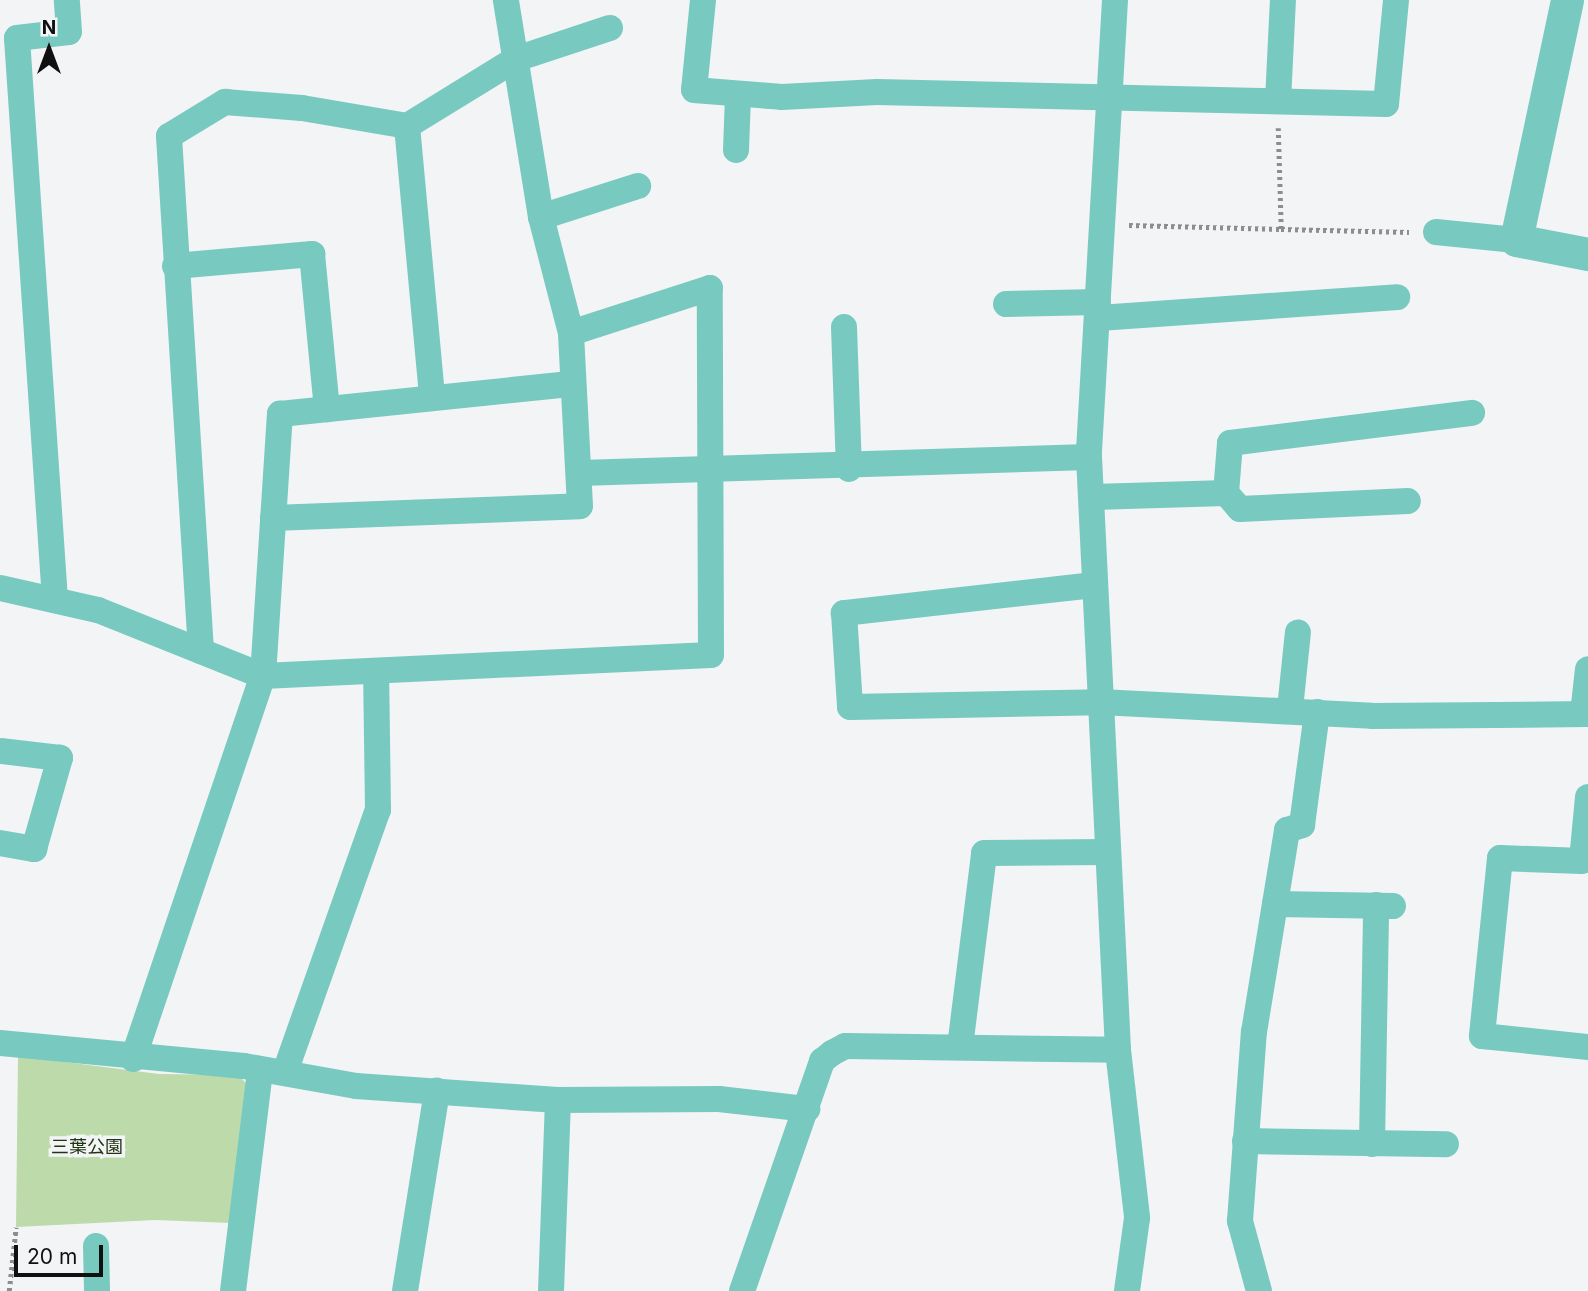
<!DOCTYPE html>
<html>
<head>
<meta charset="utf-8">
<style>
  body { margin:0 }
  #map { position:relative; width:1588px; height:1291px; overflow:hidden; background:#f3f4f5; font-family:Inter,"Noto Sans JP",sans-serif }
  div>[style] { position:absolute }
  .green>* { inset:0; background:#bddaaa }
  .path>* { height:4.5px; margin-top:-2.25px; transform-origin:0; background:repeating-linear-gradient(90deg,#8c8d8d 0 3.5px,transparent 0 7px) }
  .minor>* { height:26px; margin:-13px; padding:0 13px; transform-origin:13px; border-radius:13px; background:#78c9c0 }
  .tertiary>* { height:33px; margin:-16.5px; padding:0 16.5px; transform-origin:16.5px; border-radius:16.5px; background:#78c9c0 }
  span { translate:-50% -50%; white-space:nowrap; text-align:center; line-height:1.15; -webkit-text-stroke:7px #f3f4f5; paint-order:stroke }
  .park-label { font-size:18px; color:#223513 }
  .north { position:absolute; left:14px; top:14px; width:70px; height:70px; -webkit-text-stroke:5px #f3f4f5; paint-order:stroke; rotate:0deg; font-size:19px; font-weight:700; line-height:28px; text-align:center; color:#101010 }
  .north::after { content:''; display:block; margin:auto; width:24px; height:32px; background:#101010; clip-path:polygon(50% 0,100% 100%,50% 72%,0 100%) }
  .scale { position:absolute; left:14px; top:1245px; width:89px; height:32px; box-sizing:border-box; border:4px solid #101010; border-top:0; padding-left:9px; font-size:21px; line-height:24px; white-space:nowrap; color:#101010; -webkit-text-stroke:5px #f3f4f5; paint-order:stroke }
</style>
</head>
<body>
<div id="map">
  <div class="green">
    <i style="clip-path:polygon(18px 1056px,159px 1074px,238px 1075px,249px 1086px,232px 1223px,155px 1220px,16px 1227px)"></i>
  </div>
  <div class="path">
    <i style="left:1129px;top:225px;width:152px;rotate:1.5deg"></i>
    <i style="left:1281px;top:229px;width:101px;rotate:-91.7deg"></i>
    <i style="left:1281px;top:229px;width:128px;rotate:1.3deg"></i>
    <i style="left:9px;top:1291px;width:64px;rotate:-83.8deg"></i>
  </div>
  <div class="minor">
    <i style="left:703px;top:0;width:90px;rotate:95.7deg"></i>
    <i style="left:694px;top:90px;width:88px;rotate:4.5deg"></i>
    <i style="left:782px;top:97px;width:95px;rotate:-3deg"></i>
    <i style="left:877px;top:92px;width:509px;rotate:1.35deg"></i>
    <i style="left:1386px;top:104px;width:104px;rotate:-84.5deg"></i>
    <i style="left:1115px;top:0;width:458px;rotate:93.3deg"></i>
    <i style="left:1089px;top:457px;width:594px;rotate:87.2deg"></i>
    <i style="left:1118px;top:1050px;width:169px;rotate:83.5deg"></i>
    <i style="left:1137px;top:1218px;width:74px;rotate:97.8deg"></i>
    <i style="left:1278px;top:101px;width:101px;rotate:-87.2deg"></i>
    <i style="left:407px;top:126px;width:272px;rotate:84.7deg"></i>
    <i style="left:736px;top:150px;width:55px;rotate:-87.9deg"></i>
    <i style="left:541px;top:217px;width:102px;rotate:-17.7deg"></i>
    <i style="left:1436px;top:232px;width:80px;rotate:5.7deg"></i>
    <i style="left:175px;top:266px;width:138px;rotate:-5deg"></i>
    <i style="left:312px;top:254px;width:156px;rotate:84.5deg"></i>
    <i style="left:1006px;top:304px;width:92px;rotate:-1.2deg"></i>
    <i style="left:1099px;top:318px;width:299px;rotate:-4deg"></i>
    <i style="left:844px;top:327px;width:142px;rotate:88deg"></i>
    <i style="left:580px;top:473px;width:509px;rotate:-1.8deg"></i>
    <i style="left:1226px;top:493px;width:21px;rotate:49deg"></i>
    <i style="left:1240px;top:509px;width:168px;rotate:-2.7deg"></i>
    <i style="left:1093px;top:497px;width:133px;rotate:-1.7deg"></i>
    <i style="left:1226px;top:493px;width:50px;rotate:-85.4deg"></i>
    <i style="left:1230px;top:443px;width:244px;rotate:-7.1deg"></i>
    <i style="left:273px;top:518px;width:307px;rotate:-2.2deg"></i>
    <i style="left:580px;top:506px;width:173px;rotate:-93deg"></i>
    <i style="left:571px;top:333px;width:120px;rotate:-104.5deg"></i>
    <i style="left:541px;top:217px;width:220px;rotate:-99.2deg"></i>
    <i style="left:1094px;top:585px;width:252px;rotate:173.6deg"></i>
    <i style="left:844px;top:613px;width:94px;rotate:86.3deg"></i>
    <i style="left:850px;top:707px;width:250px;rotate:-1.1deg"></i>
    <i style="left:1100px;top:702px;width:272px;rotate:2.9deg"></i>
    <i style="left:1372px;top:716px;width:216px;rotate:-0.5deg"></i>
    <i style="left:0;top:588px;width:100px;rotate:12.7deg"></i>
    <i style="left:98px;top:610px;width:178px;rotate:21.8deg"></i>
    <i style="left:263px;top:676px;width:448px;rotate:-2.7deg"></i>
    <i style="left:711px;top:655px;width:367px;rotate:-90.2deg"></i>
    <i style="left:710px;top:288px;width:146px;rotate:162.1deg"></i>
    <i style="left:55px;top:600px;width:563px;rotate:-93.87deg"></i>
    <i style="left:17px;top:38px;width:52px;rotate:-6.6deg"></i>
    <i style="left:69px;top:32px;width:32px;rotate:-94deg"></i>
    <i style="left:201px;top:651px;width:516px;rotate:-93.56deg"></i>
    <i style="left:169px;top:136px;width:66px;rotate:-31.3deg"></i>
    <i style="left:225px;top:102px;width:77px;rotate:4.5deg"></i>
    <i style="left:302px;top:108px;width:107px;rotate:9.7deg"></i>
    <i style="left:407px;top:126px;width:128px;rotate:-31.6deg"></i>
    <i style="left:516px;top:59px;width:99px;rotate:-18.3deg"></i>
    <i style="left:1290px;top:709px;width:77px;rotate:-84.1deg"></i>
    <i style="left:1583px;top:714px;width:45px;rotate:-83.7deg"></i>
    <i style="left:1588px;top:797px;width:64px;rotate:95.4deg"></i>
    <i style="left:1582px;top:861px;width:82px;rotate:-177.9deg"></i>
    <i style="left:1500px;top:858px;width:179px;rotate:95.8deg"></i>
    <i style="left:1482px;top:1036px;width:107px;rotate:5.9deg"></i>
    <i style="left:0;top:843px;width:35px;rotate:10deg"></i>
    <i style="left:34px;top:849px;width:95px;rotate:-74.1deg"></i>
    <i style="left:60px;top:758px;width:58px;rotate:-173.1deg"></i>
    <i style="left:1275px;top:904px;width:118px;rotate:1deg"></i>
    <i style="left:0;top:1043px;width:245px;rotate:5.4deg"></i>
    <i style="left:244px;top:1066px;width:114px;rotate:10.1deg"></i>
    <i style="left:356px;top:1086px;width:202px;rotate:4deg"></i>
    <i style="left:558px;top:1100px;width:161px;rotate:-0.4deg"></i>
    <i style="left:719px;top:1099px;width:89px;rotate:6.5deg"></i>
    <i style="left:960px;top:1047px;width:195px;rotate:-82.9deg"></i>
    <i style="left:984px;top:853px;width:122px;rotate:-0.5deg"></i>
    <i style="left:133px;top:1059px;width:404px;rotate:-71.3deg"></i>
    <i style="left:263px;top:676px;width:263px;rotate:-86.3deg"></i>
    <i style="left:280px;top:414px;width:294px;rotate:-5.9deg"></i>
    <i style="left:285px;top:1072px;width:278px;rotate:-70.5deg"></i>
    <i style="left:378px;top:810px;width:139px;rotate:-90.8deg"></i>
    <i style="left:1245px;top:1141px;width:201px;rotate:0.9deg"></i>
    <i style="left:1372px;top:1144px;width:239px;rotate:-89deg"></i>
    <i style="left:96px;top:1246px;width:45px;rotate:88.7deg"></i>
    <i style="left:233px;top:1291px;width:222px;rotate:-83deg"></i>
    <i style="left:405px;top:1291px;width:203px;rotate:-80.9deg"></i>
    <i style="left:551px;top:1291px;width:191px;rotate:-87.9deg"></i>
    <i style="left:742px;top:1291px;width:244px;rotate:-70.8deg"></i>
    <i style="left:822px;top:1061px;width:13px;rotate:-39deg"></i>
    <i style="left:832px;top:1053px;width:15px;rotate:-28deg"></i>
    <i style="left:845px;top:1046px;width:273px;rotate:0.8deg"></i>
    <i style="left:1259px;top:1291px;width:73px;rotate:-105.2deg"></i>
    <i style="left:1240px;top:1221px;width:190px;rotate:-85.8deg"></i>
    <i style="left:1254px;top:1032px;width:205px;rotate:-80.7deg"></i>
    <i style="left:1287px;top:830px;width:16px;rotate:-18deg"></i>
    <i style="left:1302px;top:825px;width:114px;rotate:-82.4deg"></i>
  </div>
  <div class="tertiary">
    <i style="left:1567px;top:0;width:245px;rotate:102deg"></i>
    <i style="left:1516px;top:240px;width:73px;rotate:11deg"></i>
  </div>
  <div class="park-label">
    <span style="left:87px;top:1147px">三葉公園</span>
  </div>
  <div class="north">N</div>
  <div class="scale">20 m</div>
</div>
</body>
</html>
